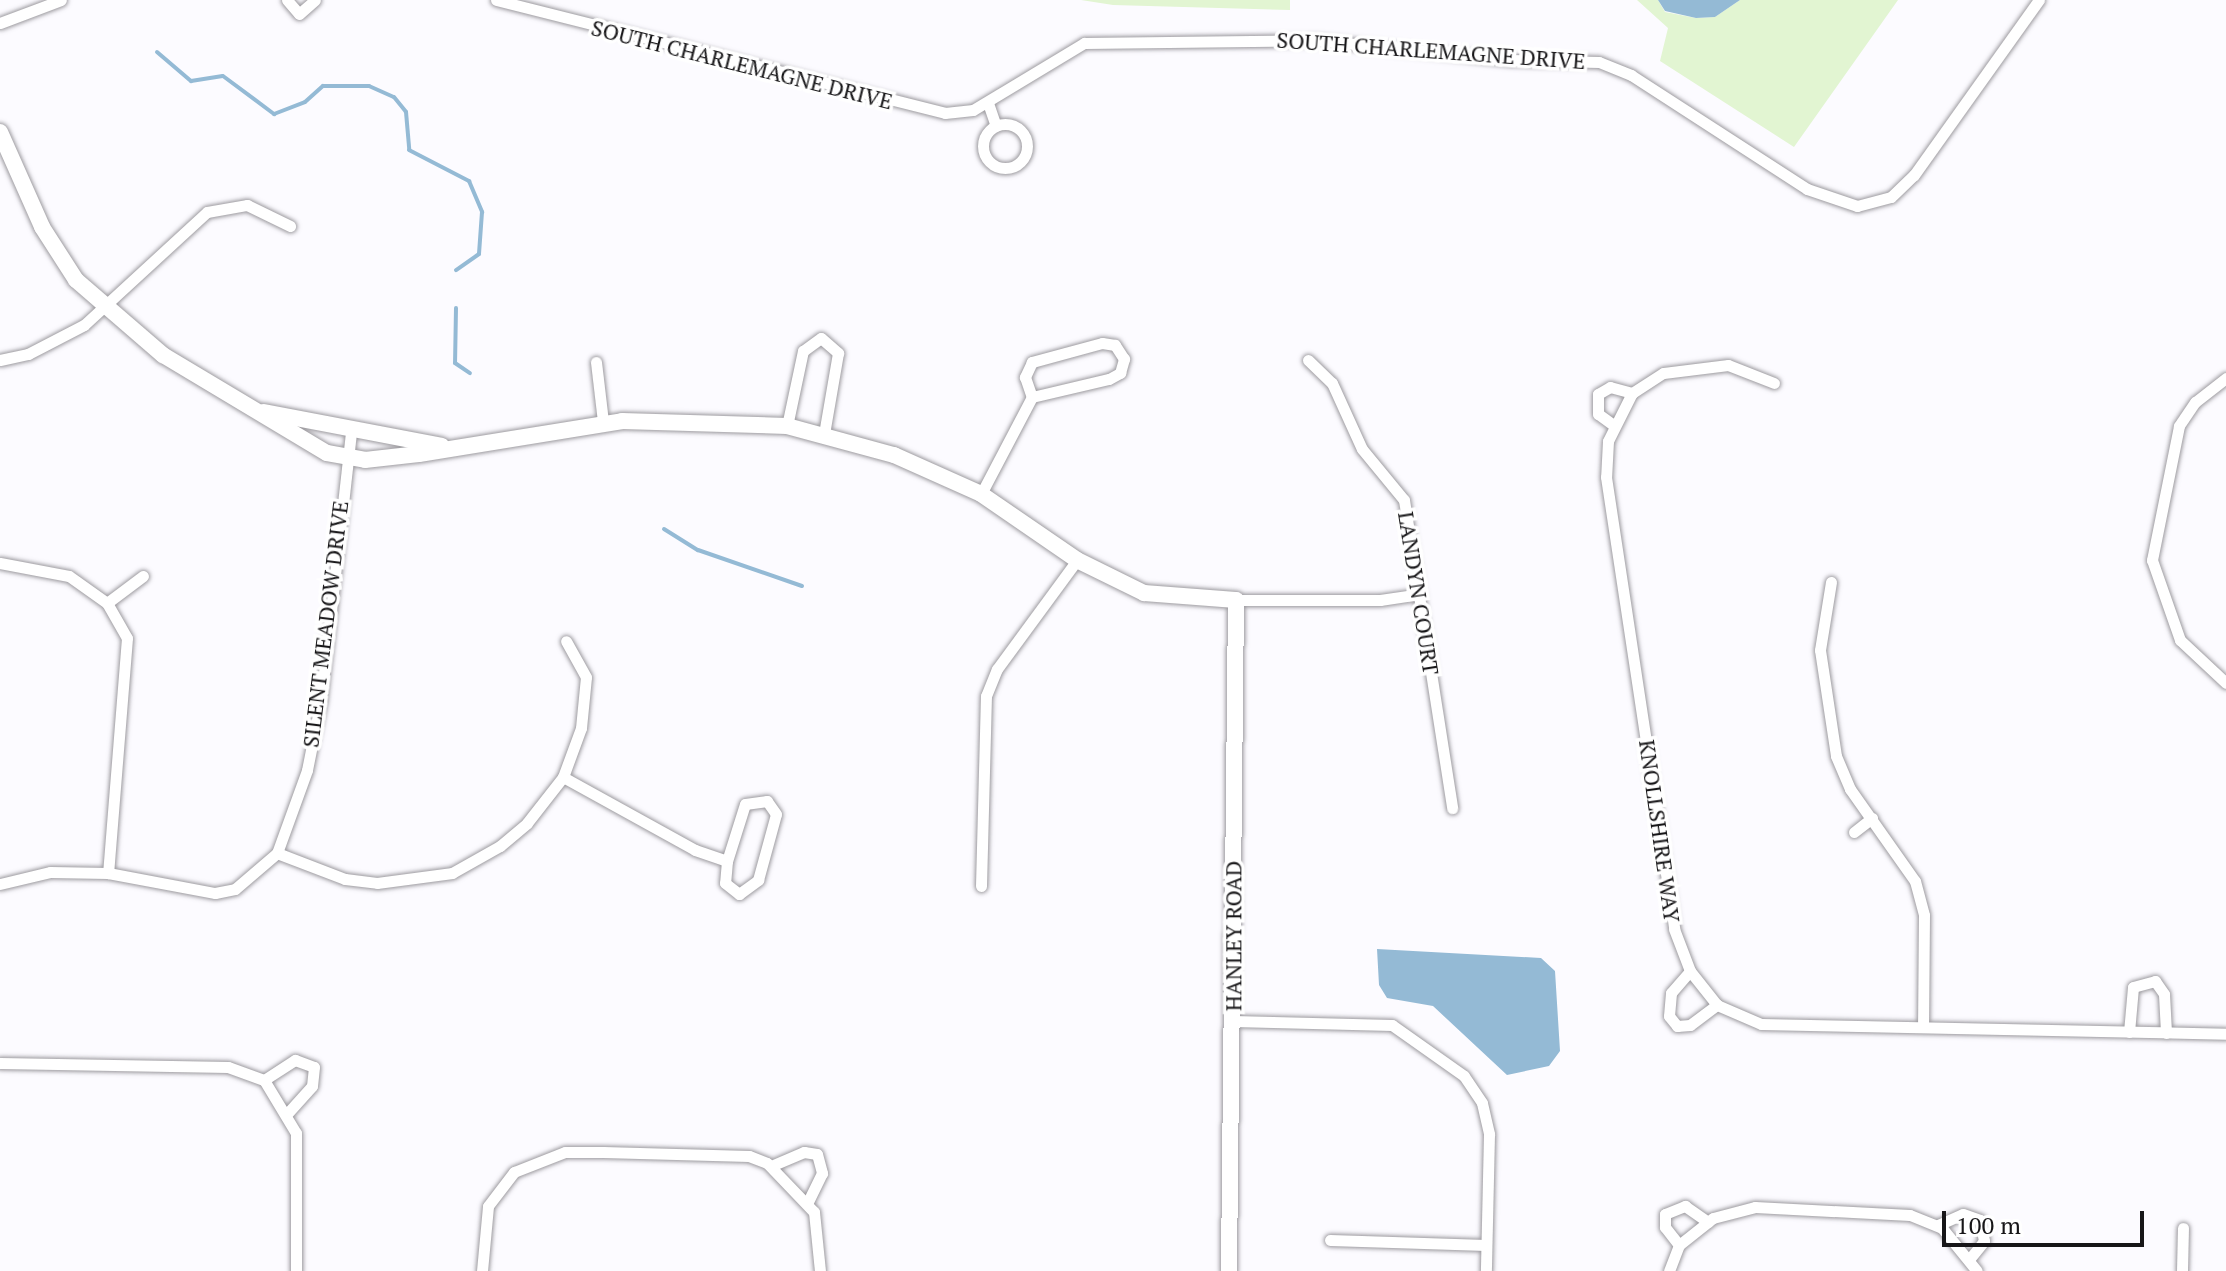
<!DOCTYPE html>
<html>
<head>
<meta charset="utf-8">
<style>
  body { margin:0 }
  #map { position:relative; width:2226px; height:1271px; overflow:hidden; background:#fcfbff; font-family:"PT Serif",serif }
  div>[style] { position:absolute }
  .green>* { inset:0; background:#e2f5d2 }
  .water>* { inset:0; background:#94bad5 }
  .stream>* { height:4px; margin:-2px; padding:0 2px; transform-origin:2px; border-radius:2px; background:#94bad5 }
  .roads { filter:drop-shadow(0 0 2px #9d9ba0) drop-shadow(0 0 2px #9d9ba0) }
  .street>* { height:11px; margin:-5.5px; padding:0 5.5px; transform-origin:5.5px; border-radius:5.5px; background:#fff }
  .street>.ring { margin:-5.5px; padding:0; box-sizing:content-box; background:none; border:11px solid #fff; border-radius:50% }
  .secondary>* { height:16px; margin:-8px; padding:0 8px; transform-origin:8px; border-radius:8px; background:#fff }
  span { translate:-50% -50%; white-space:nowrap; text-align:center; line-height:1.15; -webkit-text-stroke:7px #fff; paint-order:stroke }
  .street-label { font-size:22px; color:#171618 }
  .scale { position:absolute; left:1942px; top:1211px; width:202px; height:36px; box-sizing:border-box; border:4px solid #171618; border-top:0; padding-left:10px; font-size:24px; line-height:28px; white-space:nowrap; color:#171618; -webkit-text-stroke:6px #fff; paint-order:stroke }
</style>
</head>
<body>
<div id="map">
  <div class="green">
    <i style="clip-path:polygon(1081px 0,1290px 0,1290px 10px,1113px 5px)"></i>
    <i style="clip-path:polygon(1637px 0,1658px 0,1665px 12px,1696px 18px,1715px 17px,1740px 0,1898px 0,1794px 147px,1660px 61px,1668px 28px)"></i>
  </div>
  <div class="water">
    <i style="clip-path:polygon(1658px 0,1740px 0,1715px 17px,1696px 18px,1665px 11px)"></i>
    <i style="clip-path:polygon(1377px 949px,1541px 958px,1555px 971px,1560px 1051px,1549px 1066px,1507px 1075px,1433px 1006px,1387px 998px,1379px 985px)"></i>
  </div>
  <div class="stream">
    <i style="left:157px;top:52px;width:45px;rotate:40.5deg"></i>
    <i style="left:191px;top:81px;width:32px;rotate:-9deg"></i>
    <i style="left:223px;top:76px;width:64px;rotate:36.7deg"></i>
    <i style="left:274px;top:114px;width:33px;rotate:-21deg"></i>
    <i style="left:305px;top:102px;width:24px;rotate:-42deg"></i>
    <i style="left:323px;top:86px;width:46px"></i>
    <i style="left:369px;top:86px;width:27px;rotate:24deg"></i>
    <i style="left:394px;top:97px;width:19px;rotate:51deg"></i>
    <i style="left:406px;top:112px;width:38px;rotate:85deg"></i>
    <i style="left:409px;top:150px;width:68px;rotate:27.3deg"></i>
    <i style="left:469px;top:181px;width:34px;rotate:67deg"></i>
    <i style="left:482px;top:212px;width:42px;rotate:94.1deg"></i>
    <i style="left:479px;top:254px;width:28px;rotate:145deg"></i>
    <i style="left:456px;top:308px;width:55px;rotate:91deg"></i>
    <i style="left:455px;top:363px;width:18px;rotate:34deg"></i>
    <i style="left:664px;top:529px;width:40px;rotate:32deg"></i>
    <i style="left:698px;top:550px;width:110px;rotate:19.1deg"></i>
  </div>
  <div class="roads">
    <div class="street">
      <i style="left:287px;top:0;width:18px;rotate:49deg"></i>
      <i style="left:299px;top:14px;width:21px;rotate:-41deg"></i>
      <i style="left:496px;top:0;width:463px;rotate:14.1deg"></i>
      <i style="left:945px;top:113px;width:28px;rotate:-6deg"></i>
      <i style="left:973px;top:110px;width:130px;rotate:-31.1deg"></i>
      <i style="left:1084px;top:43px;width:231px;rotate:-0.7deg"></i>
      <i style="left:1315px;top:40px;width:197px;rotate:5.8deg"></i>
      <i style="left:1511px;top:60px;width:88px;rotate:1.3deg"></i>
      <i style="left:1599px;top:62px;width:35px;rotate:22deg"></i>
      <i style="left:1631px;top:75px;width:210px;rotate:32.9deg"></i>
      <i style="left:1807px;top:189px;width:53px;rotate:18.8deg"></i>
      <i style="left:1857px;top:206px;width:35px;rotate:-15deg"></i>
      <i style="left:1891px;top:197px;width:32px;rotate:-44deg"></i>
      <i style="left:1914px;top:175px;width:215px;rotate:-54.5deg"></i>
      <i style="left:0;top:23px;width:65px;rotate:-20.7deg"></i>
      <i style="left:988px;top:103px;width:24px;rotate:71deg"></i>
      <i class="ring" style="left:983px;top:124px;width:33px;height:33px"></i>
      <i style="left:0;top:360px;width:29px;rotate:-12deg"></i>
      <i style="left:28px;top:354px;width:63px;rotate:-27.4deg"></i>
      <i style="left:84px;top:325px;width:167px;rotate:-42.6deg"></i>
      <i style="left:207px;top:212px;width:41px;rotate:-9.9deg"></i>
      <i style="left:247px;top:205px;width:48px;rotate:26deg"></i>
      <i style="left:1308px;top:360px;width:33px;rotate:44deg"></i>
      <i style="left:1332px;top:383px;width:72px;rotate:65.6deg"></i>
      <i style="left:1362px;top:449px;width:66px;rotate:50.5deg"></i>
      <i style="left:1404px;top:500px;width:312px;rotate:81.1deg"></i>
      <i style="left:596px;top:362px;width:60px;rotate:83.3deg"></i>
      <i style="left:2226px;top:378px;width:39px;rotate:142deg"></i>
      <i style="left:2195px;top:402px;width:29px;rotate:124deg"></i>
      <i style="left:2179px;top:426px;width:137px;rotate:101.4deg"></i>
      <i style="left:2152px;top:560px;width:85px;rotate:70.7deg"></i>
      <i style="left:2180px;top:640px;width:63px;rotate:43.1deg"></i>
      <i style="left:1774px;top:383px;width:49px;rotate:-158.6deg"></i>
      <i style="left:1728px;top:365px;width:65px;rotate:173deg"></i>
      <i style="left:1663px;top:373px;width:37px;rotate:147deg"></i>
      <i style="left:1632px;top:393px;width:54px;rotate:116.6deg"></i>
      <i style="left:1608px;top:441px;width:36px;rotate:93deg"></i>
      <i style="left:1606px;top:477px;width:457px;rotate:81.4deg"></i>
      <i style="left:1674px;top:929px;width:45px;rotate:69.1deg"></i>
      <i style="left:1690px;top:971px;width:43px;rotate:51.5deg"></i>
      <i style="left:1717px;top:1005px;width:48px;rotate:23.4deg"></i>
      <i style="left:1761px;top:1024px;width:465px;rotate:1.2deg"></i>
      <i style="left:1612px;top:424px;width:17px;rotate:-144deg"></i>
      <i style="left:1598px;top:414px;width:20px;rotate:-90deg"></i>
      <i style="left:1598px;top:394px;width:14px;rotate:-30deg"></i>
      <i style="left:1610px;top:387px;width:23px;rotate:15deg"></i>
      <i style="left:787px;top:426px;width:77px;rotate:-78deg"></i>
      <i style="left:803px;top:351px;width:22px;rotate:-36deg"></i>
      <i style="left:821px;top:338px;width:23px;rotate:41deg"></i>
      <i style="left:838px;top:353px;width:82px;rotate:99.8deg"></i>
      <i style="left:981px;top:494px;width:110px;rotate:-62.3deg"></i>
      <i style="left:1032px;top:397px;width:79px;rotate:-13.2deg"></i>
      <i style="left:1109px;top:379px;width:13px;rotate:-29deg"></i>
      <i style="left:1120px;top:373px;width:15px;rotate:-74deg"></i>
      <i style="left:1124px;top:359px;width:17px;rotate:-123deg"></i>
      <i style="left:1115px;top:345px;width:13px;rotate:-171deg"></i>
      <i style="left:1102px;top:343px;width:73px;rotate:164.8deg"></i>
      <i style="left:1032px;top:362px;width:17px;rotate:115deg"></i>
      <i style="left:1025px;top:377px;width:21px;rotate:71deg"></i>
      <i style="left:0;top:563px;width:70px;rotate:10.7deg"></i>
      <i style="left:69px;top:576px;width:47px;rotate:35.4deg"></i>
      <i style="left:107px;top:603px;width:40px;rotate:60.3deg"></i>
      <i style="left:127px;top:638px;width:236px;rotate:94.6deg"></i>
      <i style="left:1831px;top:582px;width:69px;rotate:99.2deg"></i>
      <i style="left:1820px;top:650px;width:107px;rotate:81.4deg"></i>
      <i style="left:1836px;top:756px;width:36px;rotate:67deg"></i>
      <i style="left:1850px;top:789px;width:113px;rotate:54.8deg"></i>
      <i style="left:1915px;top:881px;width:35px;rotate:75deg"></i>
      <i style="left:1924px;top:915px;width:111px;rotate:90.5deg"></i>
      <i style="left:1236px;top:600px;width:144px"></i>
      <i style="left:1380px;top:600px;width:40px;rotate:-8.5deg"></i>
      <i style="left:107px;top:603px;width:45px;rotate:-36.9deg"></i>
      <i style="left:563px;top:777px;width:151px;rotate:28.9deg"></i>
      <i style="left:695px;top:850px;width:34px;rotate:19deg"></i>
      <i style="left:727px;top:861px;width:22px;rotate:95deg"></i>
      <i style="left:725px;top:883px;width:18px;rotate:38deg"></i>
      <i style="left:739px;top:894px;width:24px;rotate:-36deg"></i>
      <i style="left:758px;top:880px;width:68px;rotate:-74.7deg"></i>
      <i style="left:776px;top:814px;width:16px;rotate:-125deg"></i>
      <i style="left:767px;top:801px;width:22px;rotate:172deg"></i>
      <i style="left:745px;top:804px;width:60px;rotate:107.5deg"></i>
      <i style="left:1854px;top:832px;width:23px;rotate:-38deg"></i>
      <i style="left:277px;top:853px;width:73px;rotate:20.9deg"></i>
      <i style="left:345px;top:879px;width:32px;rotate:7deg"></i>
      <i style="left:377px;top:883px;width:76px;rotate:-7.6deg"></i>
      <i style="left:452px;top:873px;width:55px;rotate:-29.4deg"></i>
      <i style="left:500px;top:846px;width:35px;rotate:-40deg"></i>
      <i style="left:527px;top:823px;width:58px;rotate:-52deg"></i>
      <i style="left:563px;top:777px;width:52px;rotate:-69.8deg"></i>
      <i style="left:581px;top:728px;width:51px;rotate:-84.4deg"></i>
      <i style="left:586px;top:677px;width:41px;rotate:-119.1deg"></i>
      <i style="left:0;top:884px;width:51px;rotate:-13.5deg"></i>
      <i style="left:50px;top:872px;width:58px;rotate:1deg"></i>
      <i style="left:108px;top:873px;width:109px;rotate:10.6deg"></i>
      <i style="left:215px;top:893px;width:20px;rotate:-11deg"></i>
      <i style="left:235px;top:889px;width:55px;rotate:-40.6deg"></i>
      <i style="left:277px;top:853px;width:88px;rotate:-70.1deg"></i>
      <i style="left:307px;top:770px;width:71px;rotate:-78.7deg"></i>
      <i style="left:321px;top:700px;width:270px;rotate:-83.6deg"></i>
      <i style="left:981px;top:886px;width:190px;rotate:-88.5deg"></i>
      <i style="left:986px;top:696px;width:29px;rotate:-68deg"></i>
      <i style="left:997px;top:669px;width:135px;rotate:-53.7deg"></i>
      <i style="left:1690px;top:971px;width:29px;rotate:131deg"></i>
      <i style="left:1671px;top:993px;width:23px;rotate:95deg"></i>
      <i style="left:1669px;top:1016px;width:13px;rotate:51deg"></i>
      <i style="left:1677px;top:1026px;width:13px;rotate:-4deg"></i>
      <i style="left:1690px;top:1025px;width:34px;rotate:-37deg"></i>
      <i style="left:1233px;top:1021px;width:159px;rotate:1.4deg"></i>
      <i style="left:1392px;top:1025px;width:88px;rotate:35.3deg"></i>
      <i style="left:1464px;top:1076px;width:32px;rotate:56deg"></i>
      <i style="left:1482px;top:1103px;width:32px;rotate:77deg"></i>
      <i style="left:1489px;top:1134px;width:137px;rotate:91.3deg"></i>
      <i style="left:2129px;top:1032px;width:45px;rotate:-84.9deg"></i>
      <i style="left:2133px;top:987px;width:23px;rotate:-15deg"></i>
      <i style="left:2155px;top:981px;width:16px;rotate:55deg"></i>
      <i style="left:2164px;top:994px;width:39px;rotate:87deg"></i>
      <i style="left:0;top:1063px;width:228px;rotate:1deg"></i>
      <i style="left:228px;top:1067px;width:38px;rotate:20deg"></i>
      <i style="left:264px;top:1080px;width:62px;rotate:58.9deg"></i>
      <i style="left:296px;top:1133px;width:138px;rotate:90deg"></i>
      <i style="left:264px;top:1080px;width:37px;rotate:-33deg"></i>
      <i style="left:295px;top:1060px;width:20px;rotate:20deg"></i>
      <i style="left:314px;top:1067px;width:19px;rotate:96deg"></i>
      <i style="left:312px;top:1086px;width:36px;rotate:132deg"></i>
      <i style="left:771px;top:1166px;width:36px;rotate:-23deg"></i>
      <i style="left:804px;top:1152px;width:13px;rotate:9deg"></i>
      <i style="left:817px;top:1154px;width:20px;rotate:75deg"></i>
      <i style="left:822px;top:1173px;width:32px;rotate:116deg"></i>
      <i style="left:1938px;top:1225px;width:27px;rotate:-24deg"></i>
      <i style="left:1963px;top:1214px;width:18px;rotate:19deg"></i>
      <i style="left:1980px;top:1220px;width:21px;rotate:79deg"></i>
      <i style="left:1984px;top:1241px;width:22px;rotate:129deg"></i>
      <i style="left:1330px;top:1240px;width:156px;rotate:1.8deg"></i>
      <i style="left:1679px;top:1245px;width:23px;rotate:-128deg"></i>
      <i style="left:1665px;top:1227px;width:13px;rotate:-90deg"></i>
      <i style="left:1665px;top:1214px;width:22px;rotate:-22deg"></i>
      <i style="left:1685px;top:1206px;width:28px;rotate:35deg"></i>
      <i style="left:482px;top:1271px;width:65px;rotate:-84.7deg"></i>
      <i style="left:488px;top:1206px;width:43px;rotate:-52.6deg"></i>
      <i style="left:514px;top:1172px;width:55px;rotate:-21.4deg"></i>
      <i style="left:565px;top:1152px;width:38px"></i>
      <i style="left:603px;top:1152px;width:146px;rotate:1.6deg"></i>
      <i style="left:749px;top:1156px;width:19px;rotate:21deg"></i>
      <i style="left:767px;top:1163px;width:68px;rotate:46.2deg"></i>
      <i style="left:814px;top:1212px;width:59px;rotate:84.2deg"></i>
      <i style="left:1669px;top:1271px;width:28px;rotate:-69deg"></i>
      <i style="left:1679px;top:1245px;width:43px;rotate:-38.5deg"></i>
      <i style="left:1713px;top:1218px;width:43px;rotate:-14.7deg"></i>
      <i style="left:1755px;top:1207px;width:155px;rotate:3deg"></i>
      <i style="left:1910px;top:1215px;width:35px;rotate:22deg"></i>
      <i style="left:1942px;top:1228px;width:55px;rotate:50.9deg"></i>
      <i style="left:2182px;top:1271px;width:43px;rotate:-88.7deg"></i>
    </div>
    <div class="secondary">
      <i style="left:0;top:132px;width:104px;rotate:66.1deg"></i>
      <i style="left:42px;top:227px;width:63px;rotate:57.3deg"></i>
      <i style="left:76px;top:280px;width:115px;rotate:40.8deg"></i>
      <i style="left:163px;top:355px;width:191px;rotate:30.9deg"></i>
      <i style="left:327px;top:453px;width:39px;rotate:10deg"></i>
      <i style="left:365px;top:460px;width:54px;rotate:-6.3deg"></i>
      <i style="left:419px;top:454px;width:206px;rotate:-9.2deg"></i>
      <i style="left:622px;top:421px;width:165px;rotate:1.7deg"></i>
      <i style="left:787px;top:426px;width:111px;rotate:15.2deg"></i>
      <i style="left:894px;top:455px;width:95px;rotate:24.1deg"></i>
      <i style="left:981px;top:494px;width:116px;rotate:34.5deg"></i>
      <i style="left:1077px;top:560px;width:75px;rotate:26.2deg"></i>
      <i style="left:1144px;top:593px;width:92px;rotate:4.4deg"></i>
      <i style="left:1236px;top:600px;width:671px;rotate:90.6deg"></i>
      <i style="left:264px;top:412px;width:181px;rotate:10.8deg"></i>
    </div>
  </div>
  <div class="street-label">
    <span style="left:1431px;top:50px;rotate:4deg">SOUTH CHARLEMAGNE DRIVE</span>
    <span style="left:742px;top:64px;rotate:14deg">SOUTH CHARLEMAGNE DRIVE</span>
    <span style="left:1419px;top:593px;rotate:81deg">LANDYN COURT</span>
    <span style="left:325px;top:624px;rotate:-83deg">SILENT MEADOW DRIVE</span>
    <span style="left:1660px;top:831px;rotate:82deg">KNOLLSHIRE WAY</span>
    <span style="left:1233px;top:936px;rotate:-90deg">HANLEY ROAD</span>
  </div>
  <div class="scale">100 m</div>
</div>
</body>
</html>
